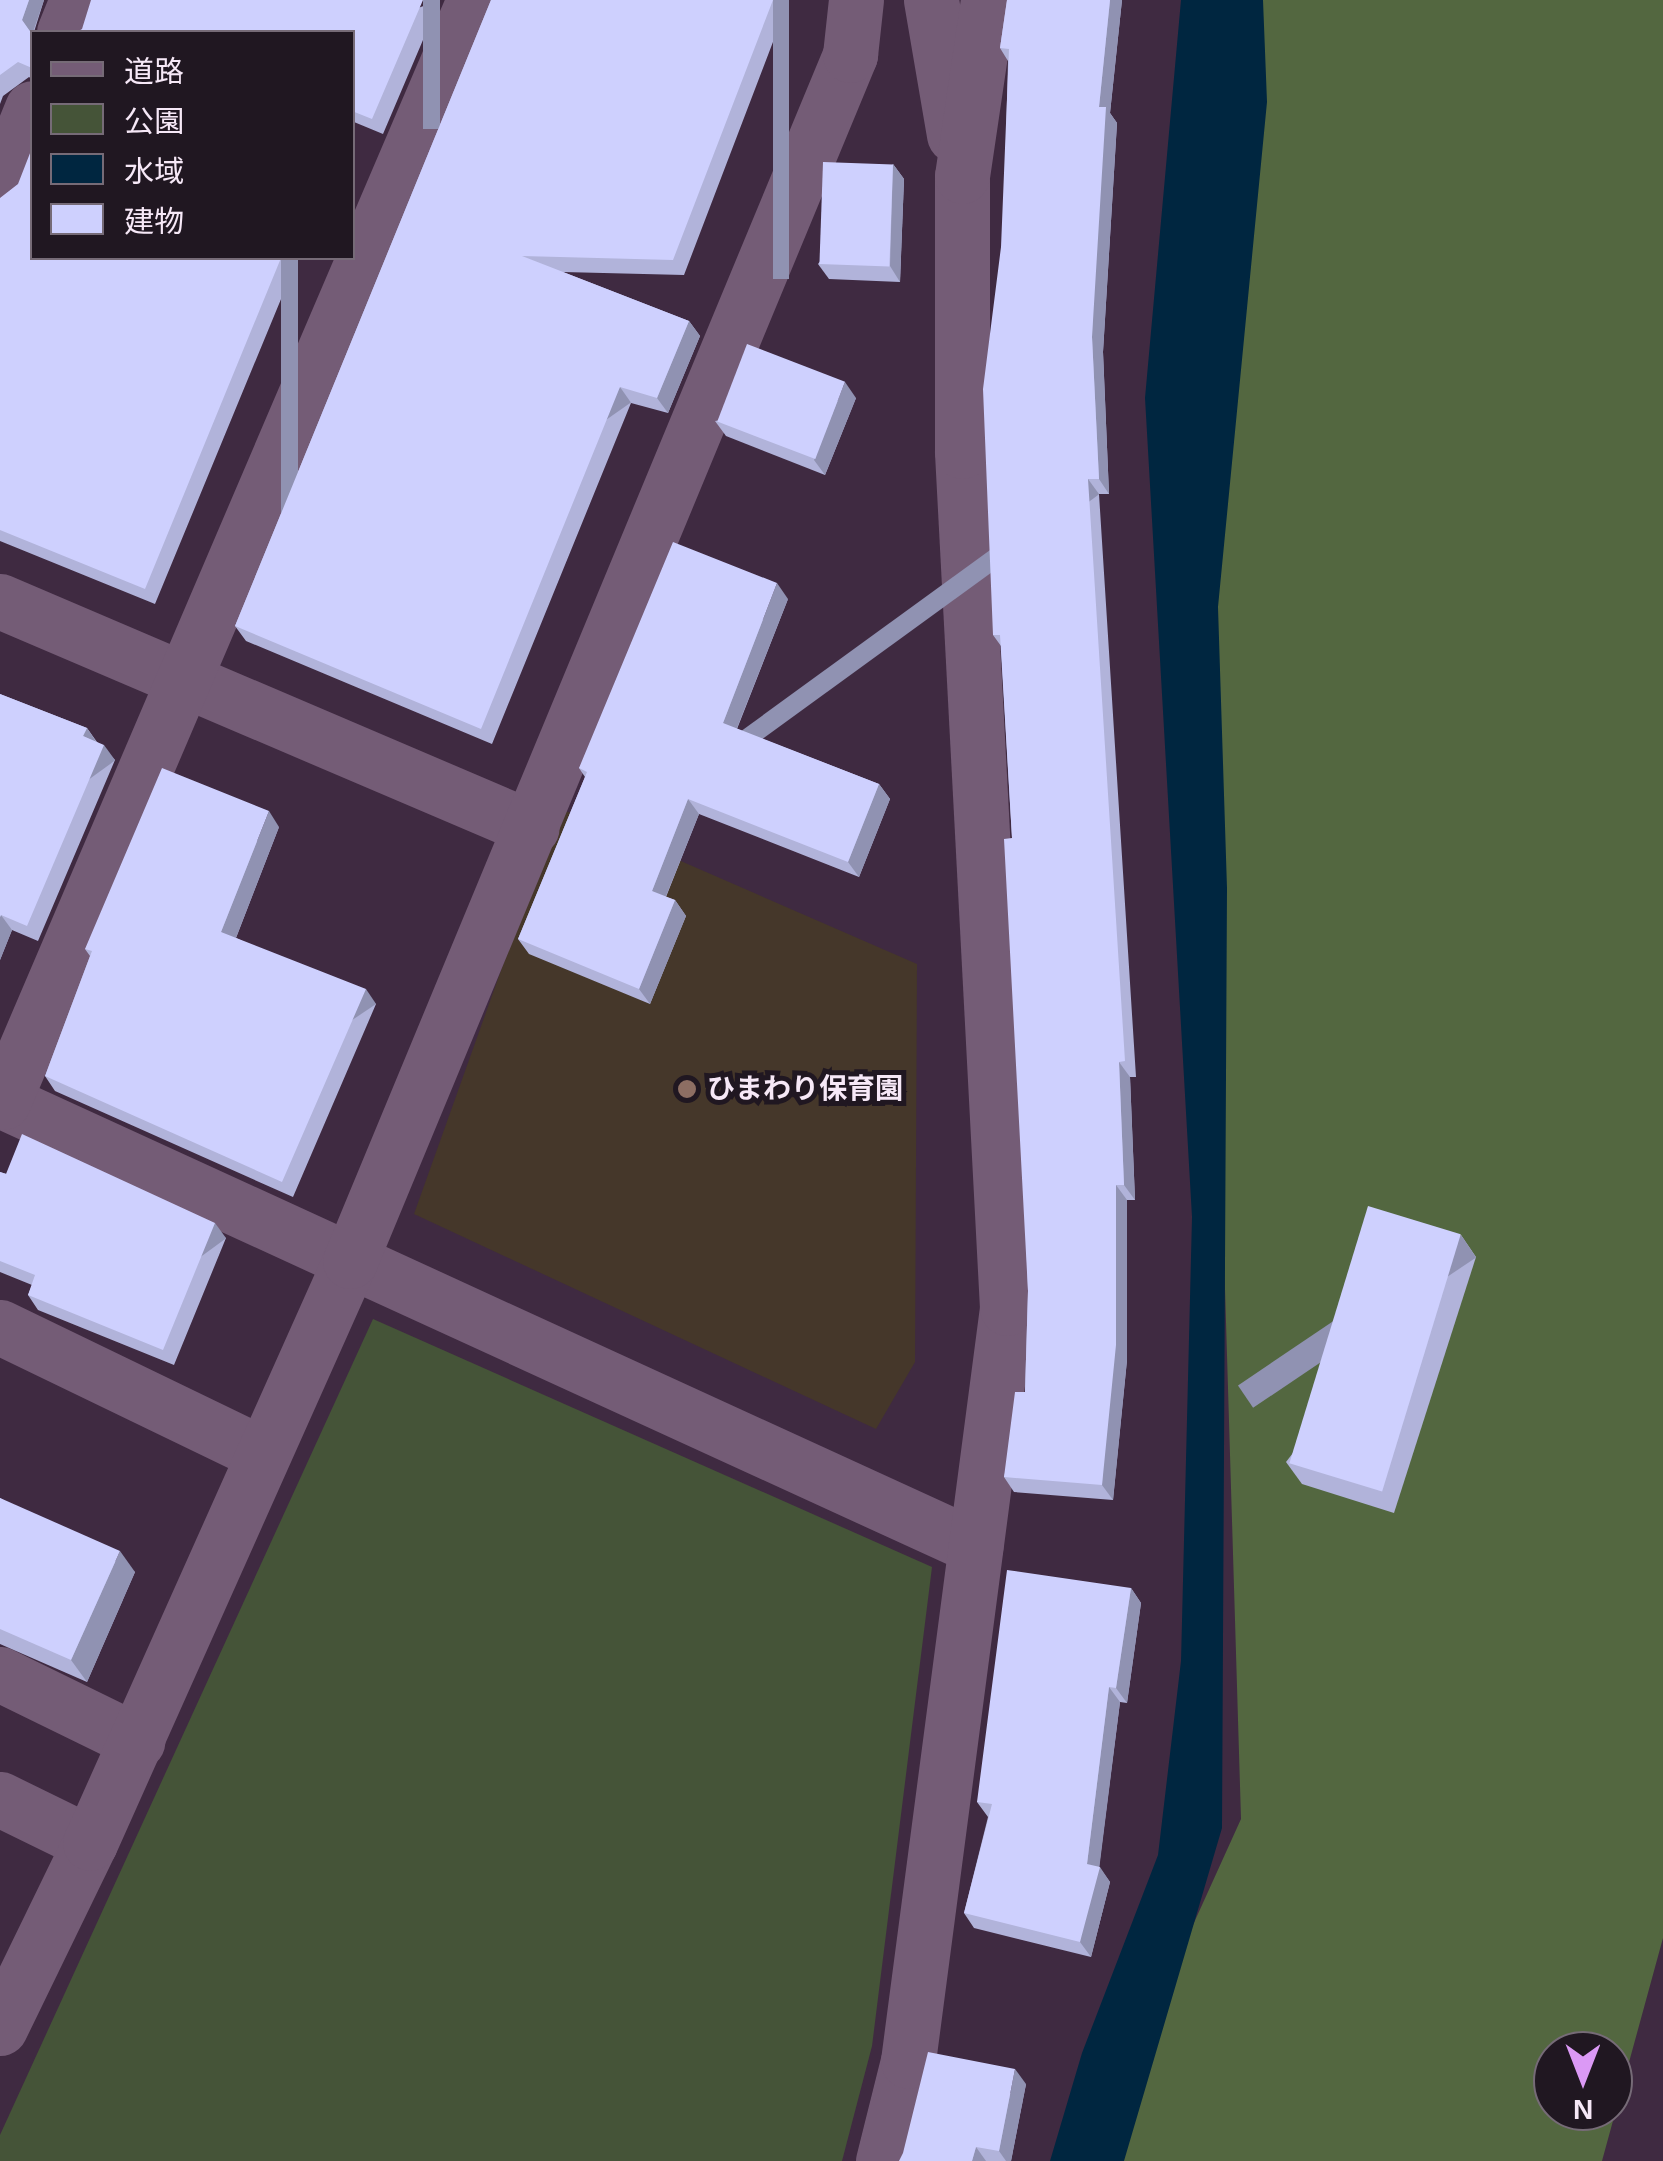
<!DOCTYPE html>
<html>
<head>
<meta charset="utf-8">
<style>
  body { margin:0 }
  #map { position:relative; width:1663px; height:2161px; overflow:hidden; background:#3f2a41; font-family:Arial,"Noto Sans JP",sans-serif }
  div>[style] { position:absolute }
  .education>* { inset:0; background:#45372a }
  .green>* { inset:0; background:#455438 }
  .forest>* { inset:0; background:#536740 }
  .water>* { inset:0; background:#002640 }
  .minor>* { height:55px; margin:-27.5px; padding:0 27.5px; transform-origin:27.5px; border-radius:27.5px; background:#745c76 }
  .wall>* { inset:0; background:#b1b3da }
  .shaded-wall>* { inset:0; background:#9092b2; transform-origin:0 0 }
  .building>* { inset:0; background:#ced0fe; transform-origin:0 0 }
  .dots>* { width:28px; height:28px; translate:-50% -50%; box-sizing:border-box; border:5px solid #201721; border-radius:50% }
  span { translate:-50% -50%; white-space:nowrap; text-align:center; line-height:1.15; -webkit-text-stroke:10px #201721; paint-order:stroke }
  .poi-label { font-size:28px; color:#f6e8f7; font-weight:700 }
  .left { translate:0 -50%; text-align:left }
  .legend { position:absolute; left:30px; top:30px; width:325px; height:230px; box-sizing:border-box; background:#201721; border:2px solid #766b77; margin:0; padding:12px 18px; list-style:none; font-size:30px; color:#f6e8f7 }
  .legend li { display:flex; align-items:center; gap:20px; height:50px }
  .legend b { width:50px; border:2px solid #766b77 }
  .north { position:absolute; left:1533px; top:2031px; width:100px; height:100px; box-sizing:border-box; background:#201721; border:2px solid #766b77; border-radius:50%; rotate:180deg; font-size:28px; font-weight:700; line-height:40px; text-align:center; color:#f6e8f7 }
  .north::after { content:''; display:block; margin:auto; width:35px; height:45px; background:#db99f5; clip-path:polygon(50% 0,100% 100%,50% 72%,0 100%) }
</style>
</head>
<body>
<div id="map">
  <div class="education">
    <i style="clip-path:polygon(559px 808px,917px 964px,915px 1362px,876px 1429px,414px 1214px)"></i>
  </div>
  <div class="green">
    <i style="clip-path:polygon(373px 1319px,932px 1567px,872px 2046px,842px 2161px,0 2161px,0 2135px)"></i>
  </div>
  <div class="forest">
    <i style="clip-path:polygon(evenodd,1232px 0,1663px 0,1663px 1938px,1602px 2161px,1086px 2161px,1241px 1819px,1205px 626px,1232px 0,1553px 2051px,1613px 2051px,1613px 2111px,1553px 2111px,1553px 2051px)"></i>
  </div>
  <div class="water">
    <i style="clip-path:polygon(1181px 0,1263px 0,1267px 102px,1218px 607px,1227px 888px,1222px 1828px,1124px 2161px,1050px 2161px,1082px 2053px,1158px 1855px,1181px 1661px,1192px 1217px,1145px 398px)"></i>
  </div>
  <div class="minor">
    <i style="left:931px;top:0;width:137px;rotate:80.3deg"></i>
    <i style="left:64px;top:32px;width:35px;rotate:-68deg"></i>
    <i style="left:0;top:187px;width:85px;rotate:-67.9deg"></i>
    <i style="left:0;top:601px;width:578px;rotate:23.11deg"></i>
    <i style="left:0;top:1100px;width:1073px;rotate:24.61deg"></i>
    <i style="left:3px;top:1102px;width:1198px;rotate:-66.86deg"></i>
    <i style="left:0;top:1327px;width:292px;rotate:25.8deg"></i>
    <i style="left:0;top:1674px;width:153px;rotate:26.1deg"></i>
    <i style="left:0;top:1799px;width:100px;rotate:26.1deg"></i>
    <i style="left:0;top:2028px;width:206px;rotate:-64.1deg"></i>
    <i style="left:90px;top:1843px;width:637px;rotate:-65.93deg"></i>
    <i style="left:350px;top:1261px;width:1306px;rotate:-67.48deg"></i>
    <i style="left:850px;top:55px;width:55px;rotate:-83.8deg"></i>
    <i style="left:883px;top:2161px;width:103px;rotate:-76deg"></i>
    <i style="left:908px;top:2061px;width:759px;rotate:-82.51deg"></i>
    <i style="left:1007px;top:1308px;width:858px;rotate:-93.01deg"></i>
    <i style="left:962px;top:451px;width:275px;rotate:-90deg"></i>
    <i style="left:962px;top:176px;width:178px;rotate:-81.6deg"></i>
  </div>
  <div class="wall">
    <i style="clip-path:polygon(0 0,44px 0,34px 32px,32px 32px,32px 79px,29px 77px,3px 96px,0 104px)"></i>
    <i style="clip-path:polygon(440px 0,383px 134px,354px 122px,352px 126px,352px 32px)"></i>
    <i style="clip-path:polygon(491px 0,789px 0,684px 275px,563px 272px,689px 321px,700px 336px,668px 413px,631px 403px,492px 744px,246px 641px,235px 626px)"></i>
    <i style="clip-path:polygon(1007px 0,1122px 0,1110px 113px,1117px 123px,1103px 352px,1109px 494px,1099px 494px,1136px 1077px,1130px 1077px,1135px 1200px,1127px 1200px,1127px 1360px,1113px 1500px,1014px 1492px,1004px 1477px,1025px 1392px,1028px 1291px,1012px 838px,1001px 646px,993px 635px,1008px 61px,1000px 48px)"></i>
    <i style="clip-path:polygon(893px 164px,904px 179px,900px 282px,829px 279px,818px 264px)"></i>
    <i style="clip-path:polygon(0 198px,32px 258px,298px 258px,155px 604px,0 541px)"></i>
    <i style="clip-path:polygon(856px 398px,825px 475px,726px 436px,715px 421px)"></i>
    <i style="clip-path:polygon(788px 599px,737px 729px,879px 784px,890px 799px,859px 877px,699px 814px,666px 897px,675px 900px,686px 916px,650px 1004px,529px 954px,518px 939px,585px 777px,579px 768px)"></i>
    <i style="clip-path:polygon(0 694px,87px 728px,97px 742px,115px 760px,38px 941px,12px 930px,0 960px)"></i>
    <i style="clip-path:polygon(279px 827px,236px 938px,376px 1004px,293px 1197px,55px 1091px,45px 1076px,90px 956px,85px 949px)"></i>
    <i style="clip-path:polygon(0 1172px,226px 1238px,174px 1365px,38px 1310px,28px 1295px,32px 1285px,0 1272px)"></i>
    <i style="clip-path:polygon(1461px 1235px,1476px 1257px,1394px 1513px,1302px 1484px,1286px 1462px)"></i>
    <i style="clip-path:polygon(0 1498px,135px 1572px,87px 1682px,0 1644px)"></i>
    <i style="clip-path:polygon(1131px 1588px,1141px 1603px,1127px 1703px,1120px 1702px,1099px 1867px,1110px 1882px,1091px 1957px,974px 1928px,964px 1913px,988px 1817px,977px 1802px)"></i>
    <i style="clip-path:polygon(1026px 2084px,1011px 2161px,899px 2161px)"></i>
  </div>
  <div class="shaded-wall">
    <i style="clip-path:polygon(29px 0,44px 0,32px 35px,22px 20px)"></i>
    <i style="left:423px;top:0;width:17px;height:129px"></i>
    <i style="left:773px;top:0;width:16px;height:279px"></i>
    <i style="clip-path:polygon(1110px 0,1122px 0,1110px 113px,1117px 123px,1103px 352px,1109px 494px,1099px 479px,1092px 337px,1099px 107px)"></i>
    <i style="clip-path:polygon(893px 164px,904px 179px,900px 282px,890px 266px)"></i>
    <i style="left:281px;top:258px;width:17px;height:358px"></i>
    <i style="clip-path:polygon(689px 321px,700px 336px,668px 413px,657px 398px)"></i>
    <i style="clip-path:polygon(845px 382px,856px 398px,825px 475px,814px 460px)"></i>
    <i style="left:620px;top:387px;width:19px;height:369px;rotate:55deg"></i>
    <i style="left:1088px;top:479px;width:19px;height:583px;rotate:54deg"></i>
    <i style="clip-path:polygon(777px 583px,788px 599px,733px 738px,723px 723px)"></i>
    <i style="clip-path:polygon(87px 728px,97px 743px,83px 736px)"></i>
    <i style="left:104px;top:745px;width:19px;height:197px;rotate:54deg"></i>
    <i style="clip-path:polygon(879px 784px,890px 799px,859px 877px,848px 862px)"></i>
    <i style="clip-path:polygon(688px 799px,699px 814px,662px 906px,652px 891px)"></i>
    <i style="clip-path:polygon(269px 811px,279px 827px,232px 948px,221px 932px)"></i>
    <i style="clip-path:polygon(675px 900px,686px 916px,650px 1004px,639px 989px)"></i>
    <i style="clip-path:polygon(1px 915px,12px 930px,0 960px,0 917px)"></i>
    <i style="left:366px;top:989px;width:18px;height:210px;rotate:56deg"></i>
    <i style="clip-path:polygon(1119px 1062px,1130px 1077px,1135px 1200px,1124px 1185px)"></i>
    <i style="clip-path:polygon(1116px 1185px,1127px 1200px,1127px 1360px,1113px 1500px,1102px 1485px)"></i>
    <i style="left:215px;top:1223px;width:19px;height:137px;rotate:54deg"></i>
    <i style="left:1461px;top:1235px;width:27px;height:269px;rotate:56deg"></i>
    <i style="clip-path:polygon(120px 1551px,135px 1572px,87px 1682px,71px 1660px)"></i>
    <i style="clip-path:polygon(1131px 1588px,1141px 1603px,1127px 1703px,1116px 1688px)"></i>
    <i style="clip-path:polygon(1109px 1687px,1120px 1702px,1099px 1870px,1100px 1867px,1110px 1882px,1091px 1957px,1080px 1942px,1087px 1864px)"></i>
    <i style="clip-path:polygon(1015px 2069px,1026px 2084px,1011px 2161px,1006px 2161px,999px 2151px)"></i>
    <i style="clip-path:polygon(976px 2147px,986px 2161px,972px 2161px)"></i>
  </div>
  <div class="building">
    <i style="clip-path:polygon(0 0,29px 0,22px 20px,32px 34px,32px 68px,18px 62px,0 75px)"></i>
    <i style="clip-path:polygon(91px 0,423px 0,372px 119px,352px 111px,352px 32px,77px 32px,82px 29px)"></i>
    <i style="clip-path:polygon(491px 0,773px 0,673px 260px,522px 256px,689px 321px,657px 398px,620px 387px,481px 729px,235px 626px)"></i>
    <i style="clip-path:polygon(1007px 0,1110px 0,1099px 107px,1106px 107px,1092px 337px,1099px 479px,1088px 479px,1125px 1061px,1119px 1062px,1124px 1185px,1116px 1185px,1116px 1345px,1102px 1485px,1004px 1477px,1015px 1392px,1025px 1392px,1028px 1291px,1004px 839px,1012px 838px,1000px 635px,993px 635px,983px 389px,1001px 247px,1009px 49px,1000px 48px)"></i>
    <i style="clip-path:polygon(32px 148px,32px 258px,281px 258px,145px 589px,0 530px,0 198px,18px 184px)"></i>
    <i style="left:823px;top:162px;width:70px;height:102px;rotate:2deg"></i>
    <i style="left:747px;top:344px;width:105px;height:83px;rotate:21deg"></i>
    <i style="clip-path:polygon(673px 542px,777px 583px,723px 723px,879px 784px,848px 862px,688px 799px,652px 891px,675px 900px,639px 989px,518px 939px,587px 772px,579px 768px)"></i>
    <i style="clip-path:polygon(0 694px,87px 728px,83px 736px,104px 745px,27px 926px,1px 915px,0 917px)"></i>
    <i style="clip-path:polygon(162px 768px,269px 811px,221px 932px,366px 989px,282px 1182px,45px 1076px,92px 951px,85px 949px)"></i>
    <i style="clip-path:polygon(22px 1134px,215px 1223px,163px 1350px,28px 1295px,35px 1275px,0 1261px,0 1172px,6px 1174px)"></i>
    <i style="left:1368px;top:1206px;width:97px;height:269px;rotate:17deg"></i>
    <i style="clip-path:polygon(0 1498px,120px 1551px,71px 1660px,0 1629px)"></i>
    <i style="clip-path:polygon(1007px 1570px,1131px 1588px,1116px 1688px,1109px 1687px,1087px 1864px,1100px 1867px,1080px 1942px,964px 1913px,992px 1804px,977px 1802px)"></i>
    <i style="clip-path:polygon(928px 2052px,1015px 2069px,999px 2151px,976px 2147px,972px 2161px,899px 2161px,903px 2153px)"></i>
  </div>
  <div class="dots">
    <i style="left:687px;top:1089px;background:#8d6e63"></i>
  </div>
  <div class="poi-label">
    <span class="left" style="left:707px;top:1089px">ひまわり保育園</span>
  </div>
  <ul class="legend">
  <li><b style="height:12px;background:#745c76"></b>道路</li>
  <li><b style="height:28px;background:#455438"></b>公園</li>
  <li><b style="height:28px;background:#002640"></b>水域</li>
  <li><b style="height:28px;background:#ced0fe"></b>建物</li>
  </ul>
  <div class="north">N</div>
</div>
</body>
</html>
